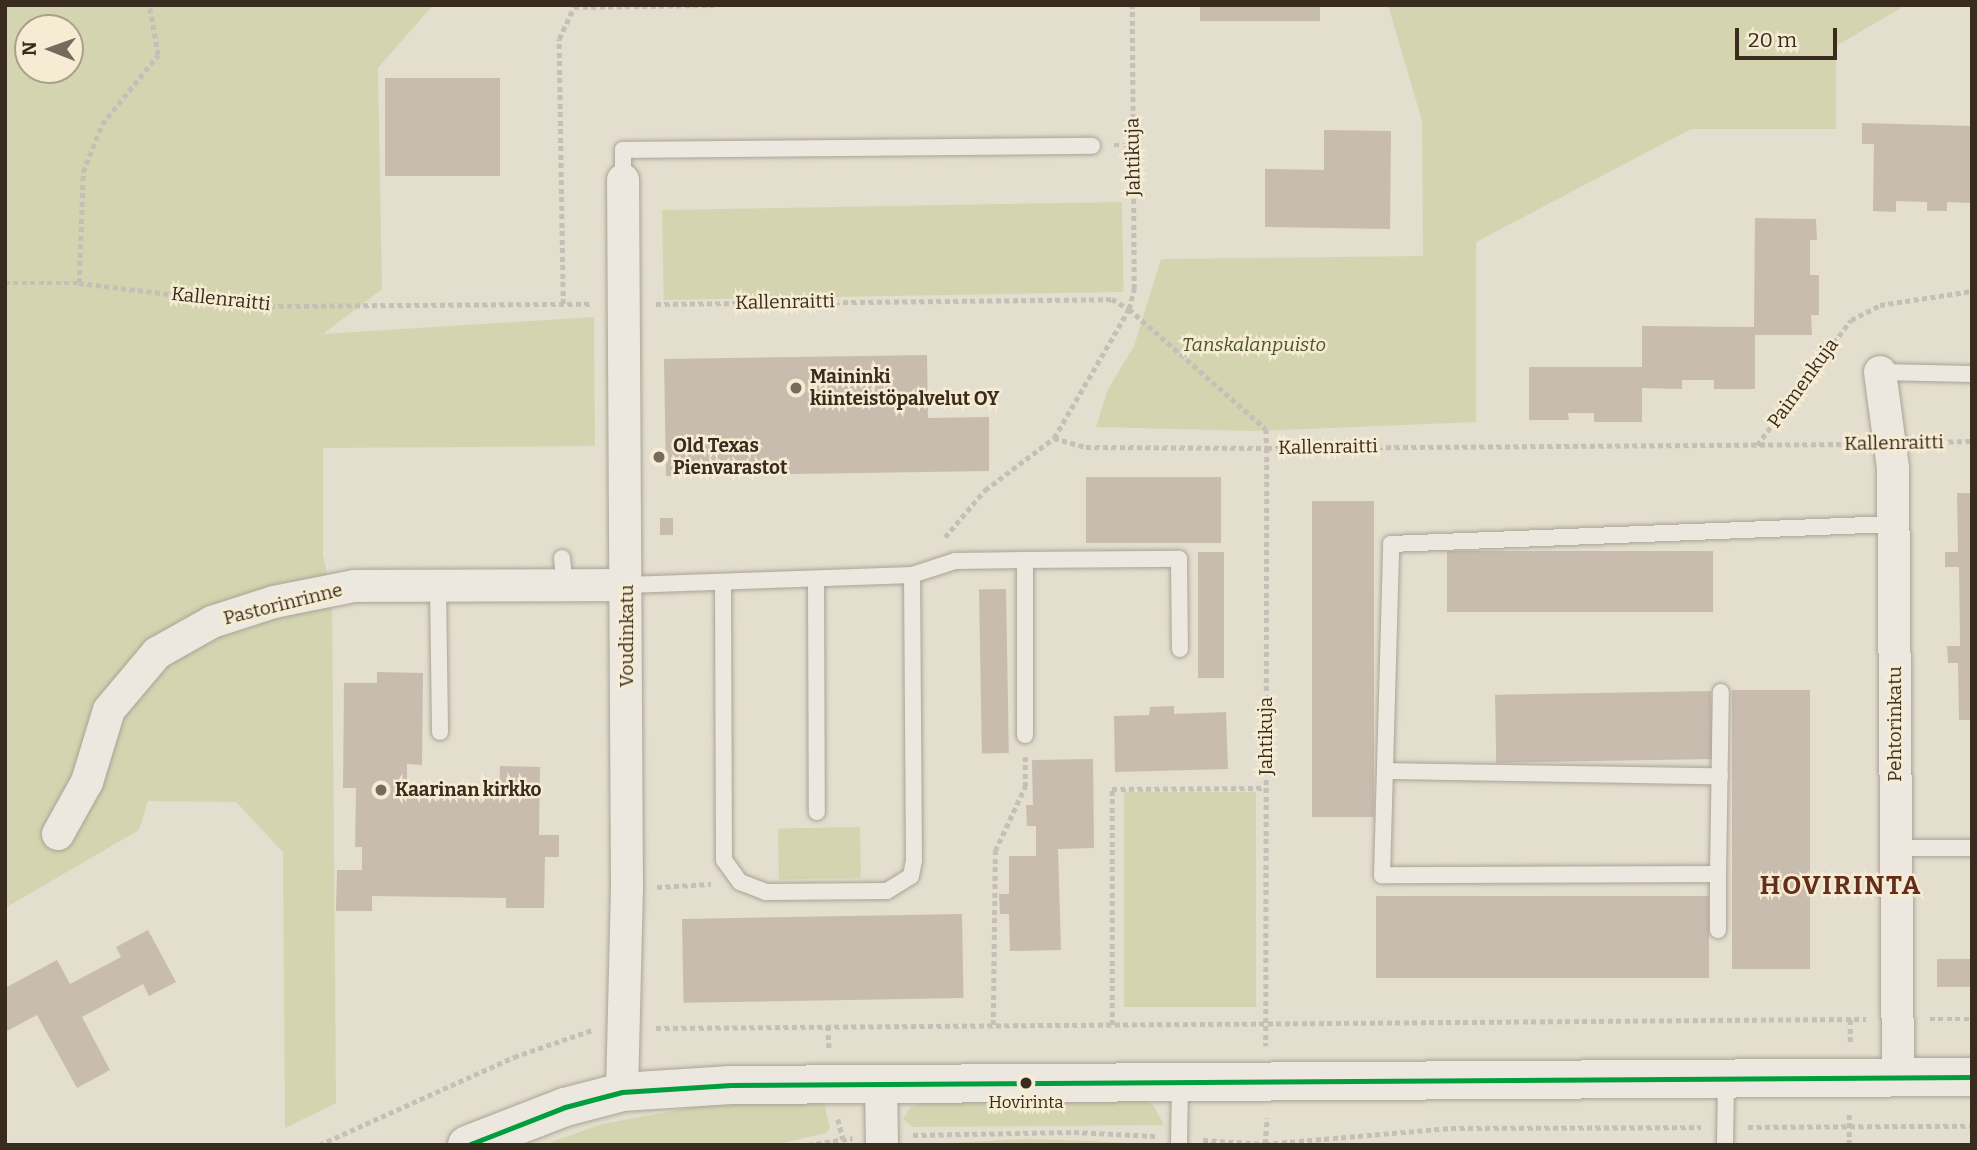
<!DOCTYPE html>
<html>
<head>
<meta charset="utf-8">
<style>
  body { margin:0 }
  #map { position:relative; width:1977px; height:1150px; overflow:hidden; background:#e4dece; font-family:Bitter,serif }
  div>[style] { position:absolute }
  .green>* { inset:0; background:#d4d5b0; transform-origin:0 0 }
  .building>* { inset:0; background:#c8bcae; transform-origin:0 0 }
  .path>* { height:4.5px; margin-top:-2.25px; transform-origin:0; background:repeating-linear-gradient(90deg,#c5bfb6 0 5px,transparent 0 8.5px) }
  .roads { filter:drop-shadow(0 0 2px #aaa396) drop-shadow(0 0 2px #aaa396) }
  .lane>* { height:16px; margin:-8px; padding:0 8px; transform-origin:8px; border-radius:8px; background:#ece8df }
  .street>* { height:32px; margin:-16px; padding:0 16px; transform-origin:16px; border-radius:16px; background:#ece8df }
  .secondary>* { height:38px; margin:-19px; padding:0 19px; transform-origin:19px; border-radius:19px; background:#ece8df }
  .bus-1>* { height:5px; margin:-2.5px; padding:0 2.5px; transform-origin:2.5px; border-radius:2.5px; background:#009e3d }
  .dots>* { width:19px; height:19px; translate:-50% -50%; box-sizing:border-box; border:4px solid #f6ecd3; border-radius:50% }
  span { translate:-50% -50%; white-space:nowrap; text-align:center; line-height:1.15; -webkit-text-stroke:5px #f6ecd3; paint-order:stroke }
  .bus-label { font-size:17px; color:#392b1e }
  .street-label { font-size:19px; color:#392b1e }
  .park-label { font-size:19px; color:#495625; font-style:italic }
  .poi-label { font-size:19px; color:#392b1e; font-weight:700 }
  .left { translate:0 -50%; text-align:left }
  .district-label { font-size:26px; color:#662d1d; font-weight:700; letter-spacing:2px }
  .frame { position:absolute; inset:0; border:7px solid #392b1e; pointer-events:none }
  .north { position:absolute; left:14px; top:14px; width:70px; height:70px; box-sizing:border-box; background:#f6ecd3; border:2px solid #aa9f8b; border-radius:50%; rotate:271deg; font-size:19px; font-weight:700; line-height:28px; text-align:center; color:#392b1e }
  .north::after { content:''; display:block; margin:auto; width:24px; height:32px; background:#756a5c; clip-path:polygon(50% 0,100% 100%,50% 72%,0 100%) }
  .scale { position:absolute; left:1735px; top:28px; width:102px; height:32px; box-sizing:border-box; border:4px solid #392b1e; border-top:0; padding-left:9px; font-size:21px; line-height:24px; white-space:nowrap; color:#392b1e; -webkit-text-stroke:5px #f6ecd3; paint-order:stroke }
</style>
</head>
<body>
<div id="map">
  <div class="green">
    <i style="clip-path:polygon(evenodd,5px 5px,433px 5px,378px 68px,382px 289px,323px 334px,594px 317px,595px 446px,323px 448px,323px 555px,332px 596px,336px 1103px,285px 1128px,283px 852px,236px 802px,148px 801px,139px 830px,5px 908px,5px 5px,28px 28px,70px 28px,70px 70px,28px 70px,28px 28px)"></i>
    <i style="clip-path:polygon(1388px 5px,1906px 5px,1836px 46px,1836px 129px,1691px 129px,1476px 242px,1476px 422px,1255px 431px,1096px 427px,1108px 389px,1134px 346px,1161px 259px,1423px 256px,1422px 121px)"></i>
    <i style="left:1122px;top:202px;width:90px;height:460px;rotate:89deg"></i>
    <i style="left:1256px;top:792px;width:215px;height:132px;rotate:90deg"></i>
    <i style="left:860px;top:827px;width:51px;height:82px;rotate:89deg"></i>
    <i style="clip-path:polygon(1142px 1097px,1153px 1105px,1164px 1125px,913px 1127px,903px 1119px,910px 1108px,934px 1098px)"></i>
    <i style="clip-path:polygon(824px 1103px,830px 1128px,826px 1133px,774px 1145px,543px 1145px,602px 1124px,711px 1104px)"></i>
    <i style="clip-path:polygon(1029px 1139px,1090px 1141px,1166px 1145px,906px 1145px)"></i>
  </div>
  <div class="building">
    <i style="left:1200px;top:5px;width:120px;height:16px"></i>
    <i style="left:385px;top:78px;width:115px;height:98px"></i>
    <i style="clip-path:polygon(1862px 123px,1972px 126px,1972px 203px,1947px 202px,1947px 211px,1927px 211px,1927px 202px,1896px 201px,1896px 212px,1873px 211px,1874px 144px,1862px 144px)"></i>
    <i style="clip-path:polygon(1324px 130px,1391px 131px,1390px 229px,1265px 227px,1265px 169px,1324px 170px)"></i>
    <i style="clip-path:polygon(1755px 218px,1816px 219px,1817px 240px,1810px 240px,1810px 275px,1819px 275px,1819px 315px,1811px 315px,1812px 335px,1755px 335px,1755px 389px,1714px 389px,1714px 380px,1682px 380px,1682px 389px,1642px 388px,1642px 422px,1594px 422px,1594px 413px,1568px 413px,1569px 420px,1529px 420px,1529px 367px,1642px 367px,1642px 326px,1754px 327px)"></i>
    <i style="clip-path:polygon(927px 355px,928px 418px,989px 417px,989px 471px,666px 476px,664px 359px)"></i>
    <i style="left:1086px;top:477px;width:135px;height:66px"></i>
    <i style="clip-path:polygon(1957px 493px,1972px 493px,1972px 720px,1959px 720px,1958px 663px,1948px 663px,1947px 646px,1960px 646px,1959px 567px,1945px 567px,1945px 552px,1958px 552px)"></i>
    <i style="left:1312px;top:501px;width:62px;height:316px"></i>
    <i style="left:660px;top:518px;width:13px;height:17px"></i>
    <i style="left:1447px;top:551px;width:266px;height:61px"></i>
    <i style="left:1198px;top:552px;width:26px;height:126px"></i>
    <i style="left:1006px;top:589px;width:164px;height:27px;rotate:89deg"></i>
    <i style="clip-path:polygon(377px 672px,423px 673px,422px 765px,407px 764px,407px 792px,499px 794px,500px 766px,540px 767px,539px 835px,559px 835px,559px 857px,545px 857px,544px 908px,506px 908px,506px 898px,372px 896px,372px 911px,336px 911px,337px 870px,362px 870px,362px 847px,355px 847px,356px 788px,343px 788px,344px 683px,377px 683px)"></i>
    <i style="left:1732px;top:690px;width:78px;height:279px"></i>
    <i style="left:1711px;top:691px;width:68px;height:216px;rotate:89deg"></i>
    <i style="clip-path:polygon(1174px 706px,1174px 714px,1226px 712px,1228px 769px,1115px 772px,1114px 716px,1149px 715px,1150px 707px)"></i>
    <i style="clip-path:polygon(1093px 759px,1094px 848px,1058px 849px,1061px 950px,1010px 951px,1009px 914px,1000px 914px,999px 894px,1009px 894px,1009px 856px,1036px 856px,1036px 826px,1027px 826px,1026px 805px,1033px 805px,1032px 760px)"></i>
    <i style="left:1709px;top:896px;width:82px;height:333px;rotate:90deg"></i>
    <i style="left:962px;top:914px;width:84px;height:280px;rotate:89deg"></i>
    <i style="clip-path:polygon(148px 930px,176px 982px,149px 996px,143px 984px,82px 1017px,110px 1070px,77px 1088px,37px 1015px,5px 1032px,5px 988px,57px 960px,70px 984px,121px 957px,116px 947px)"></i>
    <i style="left:1972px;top:959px;width:28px;height:35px;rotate:90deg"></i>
  </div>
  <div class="path">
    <i style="left:1114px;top:145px;width:18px"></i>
    <i style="left:5px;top:283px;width:74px"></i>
    <i style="left:79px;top:283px;width:192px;rotate:6.9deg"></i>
    <i style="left:270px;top:306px;width:321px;rotate:-0.4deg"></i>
    <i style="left:79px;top:283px;width:111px;rotate:-87.9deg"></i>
    <i style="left:83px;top:172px;width:52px;rotate:-68.4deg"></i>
    <i style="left:102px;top:124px;width:89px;rotate:-50.9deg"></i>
    <i style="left:158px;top:55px;width:51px;rotate:-100.2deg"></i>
    <i style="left:563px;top:304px;width:265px;rotate:-90.9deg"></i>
    <i style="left:559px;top:39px;width:35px;rotate:-65deg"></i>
    <i style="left:574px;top:7px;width:140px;rotate:-0.8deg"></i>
    <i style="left:656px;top:304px;width:456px;rotate:-0.6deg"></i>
    <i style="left:1112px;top:299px;width:20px;rotate:30deg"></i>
    <i style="left:1129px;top:309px;width:182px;rotate:41.2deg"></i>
    <i style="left:1266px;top:429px;width:19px;rotate:87deg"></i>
    <i style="left:1267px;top:448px;width:591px;rotate:-0.39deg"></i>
    <i style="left:1054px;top:438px;width:33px;rotate:16deg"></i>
    <i style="left:1086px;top:447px;width:181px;rotate:0.3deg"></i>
    <i style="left:1267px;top:448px;width:598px;rotate:90.1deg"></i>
    <i style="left:1923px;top:442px;width:49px;rotate:-1.2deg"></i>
    <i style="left:1757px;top:445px;width:156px;rotate:-53.1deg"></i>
    <i style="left:1851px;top:320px;width:33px;rotate:-27deg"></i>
    <i style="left:1880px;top:305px;width:93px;rotate:-8.7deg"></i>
    <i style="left:945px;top:537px;width:62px;rotate:-49.6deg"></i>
    <i style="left:985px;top:490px;width:86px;rotate:-37deg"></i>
    <i style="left:1054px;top:438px;width:149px;rotate:-59.8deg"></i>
    <i style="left:1129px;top:309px;width:21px;rotate:-76deg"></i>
    <i style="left:1134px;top:289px;width:284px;rotate:-90.4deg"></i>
    <i style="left:657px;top:887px;width:54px;rotate:-3.2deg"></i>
    <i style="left:1930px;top:1019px;width:42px"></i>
    <i style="left:993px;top:1025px;width:174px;rotate:-89.3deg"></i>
    <i style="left:995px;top:851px;width:71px;rotate:-64.9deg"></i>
    <i style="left:1025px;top:787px;width:30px;rotate:-90deg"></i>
    <i style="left:1112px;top:1025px;width:236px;rotate:-90deg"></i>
    <i style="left:1112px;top:789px;width:153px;rotate:-0.4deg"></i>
    <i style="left:828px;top:1026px;width:22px;rotate:87deg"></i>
    <i style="left:656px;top:1028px;width:1210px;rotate:-0.43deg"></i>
    <i style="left:1850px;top:1042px;width:23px;rotate:-90deg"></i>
    <i style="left:838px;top:1119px;width:21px;rotate:76deg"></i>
    <i style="left:1748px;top:1127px;width:224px;rotate:-0.3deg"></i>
    <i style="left:913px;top:1135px;width:161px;rotate:-1.1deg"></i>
    <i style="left:1074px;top:1132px;width:82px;rotate:2.8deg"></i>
    <i style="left:1203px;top:1140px;width:62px;rotate:3.7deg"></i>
    <i style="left:1265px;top:1144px;width:187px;rotate:-4.9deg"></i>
    <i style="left:1451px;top:1128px;width:250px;rotate:-0.2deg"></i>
    <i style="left:1265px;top:1144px;width:26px;rotate:-86deg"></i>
    <i style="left:319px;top:1145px;width:214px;rotate:-24.3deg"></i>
    <i style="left:514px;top:1057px;width:83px;rotate:-19.1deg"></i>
    <i style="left:808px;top:1145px;width:45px;rotate:-9deg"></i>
    <i style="left:1849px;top:1145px;width:31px;rotate:-90deg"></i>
  </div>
  <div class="roads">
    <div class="lane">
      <i style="left:623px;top:180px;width:30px;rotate:-90deg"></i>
      <i style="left:623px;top:150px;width:469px;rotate:-0.5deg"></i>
      <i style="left:1880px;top:372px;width:92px;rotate:1.2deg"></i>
      <i style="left:562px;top:558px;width:29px;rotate:84deg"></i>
      <i style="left:1025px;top:560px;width:154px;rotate:-0.4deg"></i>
      <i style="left:1179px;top:559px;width:90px;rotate:89.4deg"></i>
      <i style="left:816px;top:579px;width:233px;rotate:89.8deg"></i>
      <i style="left:723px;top:582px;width:278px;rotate:89.8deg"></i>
      <i style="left:724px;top:860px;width:27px;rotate:54deg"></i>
      <i style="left:740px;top:882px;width:28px;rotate:21deg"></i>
      <i style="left:766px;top:892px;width:121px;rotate:-0.5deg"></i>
      <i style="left:887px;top:891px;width:28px;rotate:-32deg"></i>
      <i style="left:911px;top:876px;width:16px;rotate:-79deg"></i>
      <i style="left:914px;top:860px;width:285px;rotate:-90.4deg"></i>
      <i style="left:627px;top:585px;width:285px;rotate:-2deg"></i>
      <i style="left:912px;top:575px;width:45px;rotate:-18deg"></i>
      <i style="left:955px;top:561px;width:70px;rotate:-0.8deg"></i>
      <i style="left:1025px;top:560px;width:175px;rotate:90deg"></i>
      <i style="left:438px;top:586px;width:146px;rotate:89.2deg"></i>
      <i style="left:1385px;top:771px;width:335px;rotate:0.9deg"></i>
      <i style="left:1896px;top:848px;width:76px"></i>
      <i style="left:1718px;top:874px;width:182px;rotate:-89.1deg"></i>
      <i style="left:1718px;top:930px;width:56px;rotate:-90deg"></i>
      <i style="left:1718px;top:874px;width:336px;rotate:179.8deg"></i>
      <i style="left:1382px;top:875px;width:331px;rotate:-88.4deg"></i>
      <i style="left:1391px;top:544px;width:502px;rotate:-2.28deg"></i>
      <i style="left:1179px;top:1145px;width:64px;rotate:-89.1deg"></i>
      <i style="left:1725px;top:1145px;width:66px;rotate:-89.1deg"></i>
    </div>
    <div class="street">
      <i style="left:1880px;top:372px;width:97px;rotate:82.3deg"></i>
      <i style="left:1893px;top:468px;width:609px;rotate:89.53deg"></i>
      <i style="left:58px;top:834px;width:60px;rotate:-60.9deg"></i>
      <i style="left:87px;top:782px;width:75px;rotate:-73deg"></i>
      <i style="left:109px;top:710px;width:75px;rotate:-49.9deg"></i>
      <i style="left:157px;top:653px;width:63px;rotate:-29.4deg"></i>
      <i style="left:212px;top:622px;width:65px;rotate:-17.9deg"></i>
      <i style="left:274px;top:602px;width:82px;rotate:-11.3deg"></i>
      <i style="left:354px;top:586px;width:273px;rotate:-0.2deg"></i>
      <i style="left:881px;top:1081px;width:64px;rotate:89.1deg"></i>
      <i style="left:622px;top:1092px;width:204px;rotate:-88.6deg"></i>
      <i style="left:627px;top:888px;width:708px;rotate:-90.32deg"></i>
    </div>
    <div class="secondary">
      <i style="left:467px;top:1145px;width:105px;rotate:-21.2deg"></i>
      <i style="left:565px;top:1107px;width:59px;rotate:-14.7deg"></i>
      <i style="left:622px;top:1092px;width:109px;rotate:-3.7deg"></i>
      <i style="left:731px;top:1085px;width:1241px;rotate:-0.37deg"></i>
    </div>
  </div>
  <div class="bus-1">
    <i style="left:468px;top:1145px;width:104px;rotate:-21.4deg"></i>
    <i style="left:565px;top:1107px;width:59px;rotate:-14.7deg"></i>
    <i style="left:622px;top:1092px;width:109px;rotate:-3.7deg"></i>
    <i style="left:731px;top:1085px;width:1241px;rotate:-0.37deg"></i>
  </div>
  <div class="dots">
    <i style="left:796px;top:388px;background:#756a5c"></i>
    <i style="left:659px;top:457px;background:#756a5c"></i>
    <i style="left:381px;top:790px;background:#756a5c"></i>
    <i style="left:1026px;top:1083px;background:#392b1e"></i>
  </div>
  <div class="bus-label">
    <span style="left:1026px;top:1103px">Hovirinta</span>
  </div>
  <div class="street-label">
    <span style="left:1133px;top:157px;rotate:-91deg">Jahtikuja</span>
    <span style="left:221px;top:299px;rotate:6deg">Kallenraitti</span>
    <span style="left:785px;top:302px;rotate:-1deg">Kallenraitti</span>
    <span style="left:1803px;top:383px;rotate:-54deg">Paimenkuja</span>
    <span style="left:1894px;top:443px;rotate:-1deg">Kallenraitti</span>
    <span style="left:1328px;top:447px;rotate:-1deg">Kallenraitti</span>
    <span style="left:283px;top:604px;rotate:-14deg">Pastorinrinne</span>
    <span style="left:627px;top:636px;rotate:-90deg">Voudinkatu</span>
    <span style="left:1895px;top:724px;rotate:-90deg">Pehtorinkatu</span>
    <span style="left:1266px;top:736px;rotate:-90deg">Jahtikuja</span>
  </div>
  <div class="park-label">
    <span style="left:1254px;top:345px">Tanskalanpuisto</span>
  </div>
  <div class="poi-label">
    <span class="left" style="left:810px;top:388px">Maininki<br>kiinteistöpalvelut OY</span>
    <span class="left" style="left:673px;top:457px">Old Texas<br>Pienvarastot</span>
    <span class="left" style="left:395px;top:790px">Kaarinan kirkko</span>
  </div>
  <div class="district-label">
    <span style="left:1841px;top:886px">HOVIRINTA</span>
  </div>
  <div class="frame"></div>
  <div class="north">N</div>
  <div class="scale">20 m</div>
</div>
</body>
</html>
